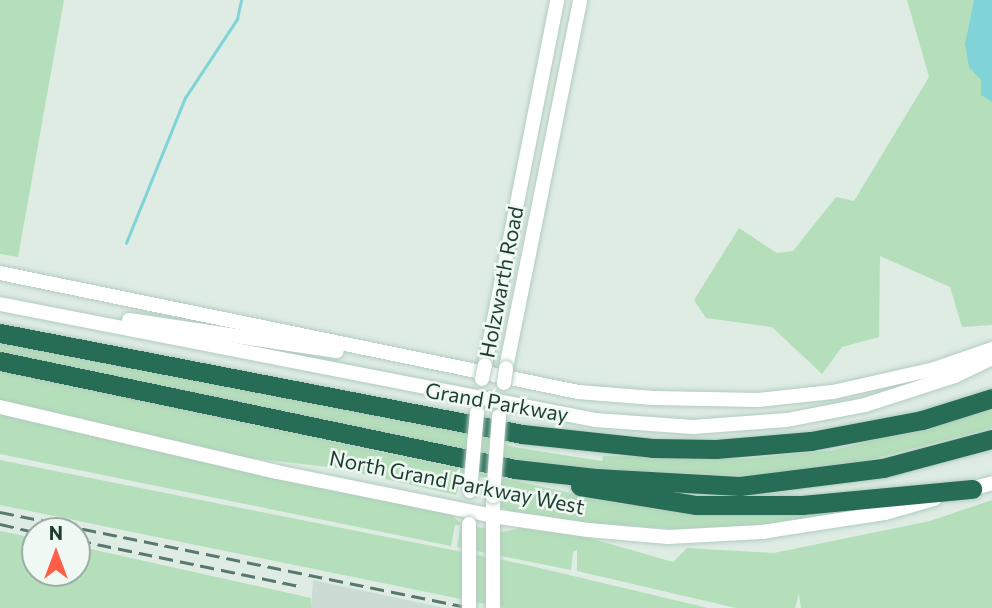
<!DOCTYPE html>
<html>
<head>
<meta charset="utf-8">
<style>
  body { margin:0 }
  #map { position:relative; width:992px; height:608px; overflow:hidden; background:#deece4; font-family:Commissioner,sans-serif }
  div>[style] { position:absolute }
  .built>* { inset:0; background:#ccdbd3 }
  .green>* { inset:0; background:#b5dfbb }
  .water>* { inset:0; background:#80d4d7 }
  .stream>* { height:2.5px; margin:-1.25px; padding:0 1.25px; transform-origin:1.25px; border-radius:1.25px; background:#80d4d7 }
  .roads { filter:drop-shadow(0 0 2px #b1ccbf) drop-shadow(0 0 2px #b1ccbf) }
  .secondary>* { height:14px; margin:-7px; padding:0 7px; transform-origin:7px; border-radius:7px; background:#fff }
  .motorway>* { height:19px; margin:-9.5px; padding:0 9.5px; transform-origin:9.5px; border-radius:9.5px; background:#276c55 }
  .rail>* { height:2.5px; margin-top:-1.25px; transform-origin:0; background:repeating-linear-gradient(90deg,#58796c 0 14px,transparent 0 21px) }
  .bridges { filter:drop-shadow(0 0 2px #b1ccbf) drop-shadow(0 0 2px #b1ccbf) }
  .secondary-bridge>* { height:14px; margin:-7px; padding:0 7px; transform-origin:7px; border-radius:7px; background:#fff }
  span { translate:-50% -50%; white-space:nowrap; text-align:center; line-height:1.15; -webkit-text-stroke:5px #eff8f2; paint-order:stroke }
  .street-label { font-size:21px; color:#1e3d31 }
  .north { position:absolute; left:21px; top:517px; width:70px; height:70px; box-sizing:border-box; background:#eff8f2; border:2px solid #9bada5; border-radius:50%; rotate:0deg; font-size:19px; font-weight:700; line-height:28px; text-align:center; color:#1e3d31 }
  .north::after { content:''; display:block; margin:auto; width:24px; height:32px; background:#ff5e49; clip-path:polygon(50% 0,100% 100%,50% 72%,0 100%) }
</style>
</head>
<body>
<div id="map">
  <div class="built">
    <i style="clip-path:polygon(313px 580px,444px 608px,311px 608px)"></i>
  </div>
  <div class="green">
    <i style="clip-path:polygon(0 0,64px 0,18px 257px,0 254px)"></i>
    <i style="clip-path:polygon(907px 0,992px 0,992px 325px,962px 327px,950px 287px,880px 256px,879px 337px,842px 347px,822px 374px,772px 327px,706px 318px,694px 300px,739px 228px,777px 253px,793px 251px,836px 197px,854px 201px,929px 77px)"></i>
    <i style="clip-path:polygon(0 339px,462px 432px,513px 447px,602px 461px,603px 456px,745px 459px,834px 450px,992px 410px,992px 428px,865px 461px,747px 476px,550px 468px,0 355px)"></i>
    <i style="clip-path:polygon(0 370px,622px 504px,688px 511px,863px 510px,763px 526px,693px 530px,584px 523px,514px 512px,500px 507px,501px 480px,463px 474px,456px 495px,337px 468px,233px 456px,0 401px)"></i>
    <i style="clip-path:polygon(0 412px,77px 432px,77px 438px,78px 432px,90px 435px,89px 441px,92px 435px,451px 515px,462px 524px,503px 532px,520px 528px,586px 537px,673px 562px,687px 548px,774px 553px,930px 521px,992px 500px,992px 608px,801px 608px,799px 594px,795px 608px,736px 608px,577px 571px,577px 550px,573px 552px,571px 570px,457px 547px,461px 525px,455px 525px,451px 546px,0 454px)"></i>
    <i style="clip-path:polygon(0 460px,527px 565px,708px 608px,505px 608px,0 505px)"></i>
    <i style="clip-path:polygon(0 531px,35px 538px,35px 573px,77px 573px,77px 546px,311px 598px,311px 608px,0 608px)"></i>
  </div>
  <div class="water">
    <i style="clip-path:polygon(974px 0,992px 0,992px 102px,981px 95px,981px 80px,969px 67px,965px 44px)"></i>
  </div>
  <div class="stream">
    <i style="left:126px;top:243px;width:157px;rotate:-67.9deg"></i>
    <i style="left:185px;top:98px;width:95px;rotate:-56.6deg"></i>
    <i style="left:237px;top:19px;width:19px;rotate:-78deg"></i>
  </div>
  <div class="roads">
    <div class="secondary">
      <i style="left:0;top:273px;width:590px;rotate:11.63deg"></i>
      <i style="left:578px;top:392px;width:76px;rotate:4.5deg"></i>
      <i style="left:654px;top:398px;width:104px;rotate:1.1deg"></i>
      <i style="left:758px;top:400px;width:75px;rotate:-6.1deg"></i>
      <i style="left:833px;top:392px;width:104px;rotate:-12.8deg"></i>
      <i style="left:934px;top:369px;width:61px;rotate:-19deg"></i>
      <i style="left:0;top:304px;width:606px;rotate:11.03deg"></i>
      <i style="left:595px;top:420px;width:98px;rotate:4.1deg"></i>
      <i style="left:693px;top:427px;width:94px;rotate:-4.3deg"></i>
      <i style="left:787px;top:420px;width:79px;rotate:-10.9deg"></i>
      <i style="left:865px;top:405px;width:95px;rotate:-17.9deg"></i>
      <i style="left:955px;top:376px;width:41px;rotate:-25.9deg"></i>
      <i style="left:129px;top:320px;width:210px;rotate:8.5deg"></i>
      <i style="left:485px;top:365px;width:372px;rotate:-78.8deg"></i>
      <i style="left:506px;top:368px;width:375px;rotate:-78.6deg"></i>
      <i style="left:0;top:407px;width:285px;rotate:13.2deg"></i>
      <i style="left:277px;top:472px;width:227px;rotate:11.5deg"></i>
      <i style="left:499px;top:517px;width:90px;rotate:8.3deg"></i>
      <i style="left:588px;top:530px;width:80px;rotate:5deg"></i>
      <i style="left:668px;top:537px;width:94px;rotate:-3deg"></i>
      <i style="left:762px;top:532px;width:124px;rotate:-8.8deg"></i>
      <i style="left:885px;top:513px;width:51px;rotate:-15.9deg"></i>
      <i style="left:963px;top:491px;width:30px;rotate:-15deg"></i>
      <i style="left:493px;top:496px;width:112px;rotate:90deg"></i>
    </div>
    <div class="motorway">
      <i style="left:0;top:333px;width:532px;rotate:10.95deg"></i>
      <i style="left:522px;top:434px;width:131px;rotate:6.1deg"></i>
      <i style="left:652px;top:448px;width:64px;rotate:0.9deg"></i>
      <i style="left:716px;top:449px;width:95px;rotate:-4.8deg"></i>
      <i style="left:811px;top:441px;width:113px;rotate:-10.7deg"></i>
      <i style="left:922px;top:420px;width:73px;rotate:-17.4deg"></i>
      <i style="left:0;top:361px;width:526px;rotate:11.84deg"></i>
      <i style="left:515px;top:469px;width:81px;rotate:6.3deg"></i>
      <i style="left:596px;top:478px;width:144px;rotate:3.2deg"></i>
      <i style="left:740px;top:486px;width:144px;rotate:-7.2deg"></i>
      <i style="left:883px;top:468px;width:113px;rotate:-14.9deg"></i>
      <i style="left:580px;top:486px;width:118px;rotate:9.3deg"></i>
      <i style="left:696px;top:505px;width:106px"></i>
      <i style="left:802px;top:505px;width:171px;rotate:-5.4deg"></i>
    </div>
  </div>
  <div class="rail">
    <i style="left:0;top:512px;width:480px;rotate:11.5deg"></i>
    <i style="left:0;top:524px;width:36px;rotate:13deg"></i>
    <i style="left:77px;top:540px;width:228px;rotate:11.7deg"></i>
  </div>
  <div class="bridges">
    <div class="secondary-bridge">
      <i style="left:482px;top:379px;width:14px;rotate:-78deg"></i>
      <i style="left:504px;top:383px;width:15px;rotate:-82deg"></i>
      <i style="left:470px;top:491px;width:79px;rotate:-84.9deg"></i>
      <i style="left:493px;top:496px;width:80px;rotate:-85.7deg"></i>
      <i style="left:469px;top:608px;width:84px;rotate:-90deg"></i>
    </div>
  </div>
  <div class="street-label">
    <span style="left:501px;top:282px;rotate:-79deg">Holzwarth Road</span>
    <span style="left:497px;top:402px;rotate:10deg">Grand Parkway</span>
    <span style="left:457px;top:482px;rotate:11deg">North Grand Parkway West</span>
  </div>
  <div class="north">N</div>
</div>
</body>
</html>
